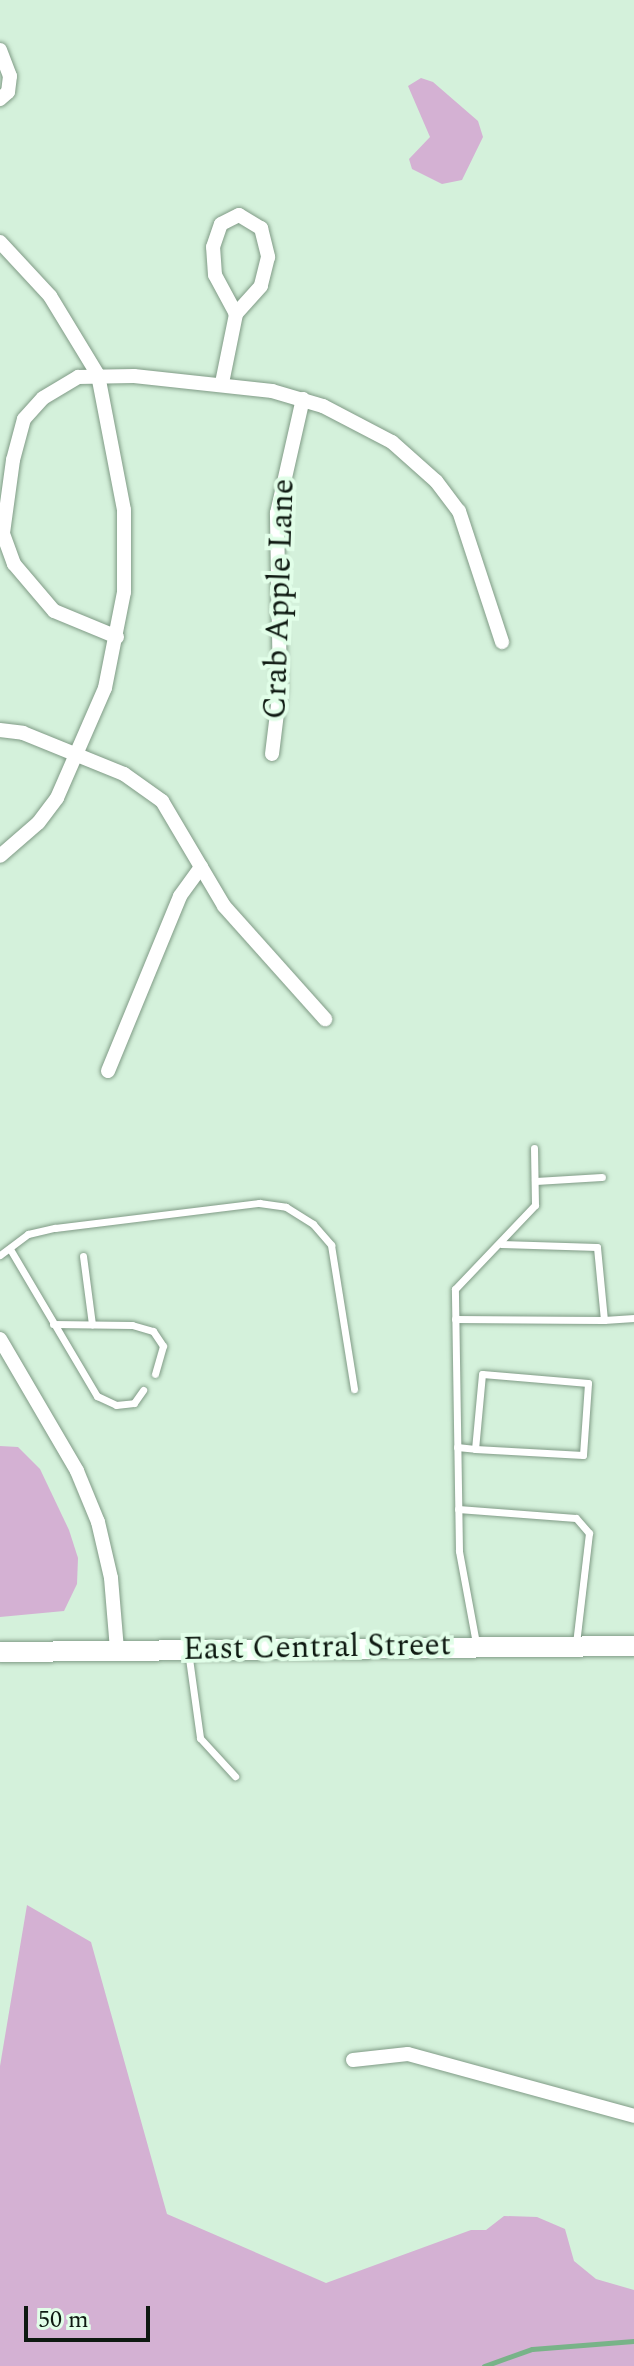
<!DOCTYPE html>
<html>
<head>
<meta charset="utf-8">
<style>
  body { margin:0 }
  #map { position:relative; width:634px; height:2366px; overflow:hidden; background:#d4f1db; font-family:Spectral,serif }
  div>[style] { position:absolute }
  .green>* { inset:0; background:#d4b1d3 }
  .stream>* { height:5px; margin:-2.5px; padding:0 2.5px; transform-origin:2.5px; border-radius:2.5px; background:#78b388 }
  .roads { filter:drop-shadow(0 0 2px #809b86) drop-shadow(0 0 2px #809b86) }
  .service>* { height:7px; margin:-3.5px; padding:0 3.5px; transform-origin:3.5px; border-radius:3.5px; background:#fff }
  .minor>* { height:14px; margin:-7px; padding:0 7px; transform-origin:7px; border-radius:7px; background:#fff }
  .secondary>* { height:20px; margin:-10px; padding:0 10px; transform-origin:10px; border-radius:10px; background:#fff }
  span { translate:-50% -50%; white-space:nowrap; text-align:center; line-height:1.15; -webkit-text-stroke:8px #e1fee8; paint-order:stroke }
  .street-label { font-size:32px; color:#0e1911 }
  .scale { position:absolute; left:24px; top:2306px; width:126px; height:36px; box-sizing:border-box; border:4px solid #0e1911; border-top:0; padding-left:10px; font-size:24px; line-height:28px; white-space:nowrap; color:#0e1911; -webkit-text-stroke:6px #e1fee8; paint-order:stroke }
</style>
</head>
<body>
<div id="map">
  <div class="green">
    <i style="clip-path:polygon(421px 78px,433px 82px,478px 121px,483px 137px,462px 180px,442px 184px,412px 169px,409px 159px,430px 137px,408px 86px)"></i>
    <i style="clip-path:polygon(0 1446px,18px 1447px,40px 1469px,69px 1530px,78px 1558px,77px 1584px,64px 1611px,0 1617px)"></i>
    <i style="clip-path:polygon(27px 1905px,91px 1942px,167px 2214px,326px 2283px,471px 2230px,486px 2230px,504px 2216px,537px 2217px,565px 2229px,574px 2261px,596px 2279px,634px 2290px,634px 2366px,0 2366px,0 2066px)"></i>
  </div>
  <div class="stream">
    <i style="left:484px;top:2366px;width:51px;rotate:-19.5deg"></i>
    <i style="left:532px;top:2349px;width:102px;rotate:-4.5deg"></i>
  </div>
  <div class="roads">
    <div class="service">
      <i style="left:535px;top:1181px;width:67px;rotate:-3.4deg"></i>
      <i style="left:10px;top:1249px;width:171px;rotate:59.4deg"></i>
      <i style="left:97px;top:1396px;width:21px;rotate:25deg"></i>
      <i style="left:116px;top:1405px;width:18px;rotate:-6deg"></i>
      <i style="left:134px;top:1403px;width:16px;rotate:-55deg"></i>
      <i style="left:0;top:1255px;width:35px;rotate:-37deg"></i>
      <i style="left:28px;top:1234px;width:28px;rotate:-13deg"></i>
      <i style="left:55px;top:1228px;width:206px;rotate:-7deg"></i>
      <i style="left:259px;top:1203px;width:27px;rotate:8deg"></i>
      <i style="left:286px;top:1207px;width:32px;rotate:32deg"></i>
      <i style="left:313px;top:1224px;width:28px;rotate:49deg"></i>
      <i style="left:331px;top:1245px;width:146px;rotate:80.9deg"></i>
      <i style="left:83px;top:1256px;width:69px;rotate:82.5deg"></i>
      <i style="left:455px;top:1319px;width:149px;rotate:0.4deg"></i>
      <i style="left:604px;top:1320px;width:73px;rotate:-95.5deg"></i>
      <i style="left:597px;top:1247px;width:96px;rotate:-178.2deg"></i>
      <i style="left:604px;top:1320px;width:30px;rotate:-4deg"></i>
      <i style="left:53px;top:1324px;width:79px;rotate:0.7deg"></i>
      <i style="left:132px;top:1325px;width:22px;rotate:16deg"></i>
      <i style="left:153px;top:1331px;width:18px;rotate:56deg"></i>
      <i style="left:163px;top:1346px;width:29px;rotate:106deg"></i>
      <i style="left:457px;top:1447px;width:18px;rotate:6deg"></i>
      <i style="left:475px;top:1449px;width:108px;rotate:3.2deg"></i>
      <i style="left:583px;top:1455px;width:72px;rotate:-86deg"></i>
      <i style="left:588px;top:1383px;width:106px;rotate:-175.1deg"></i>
      <i style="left:482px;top:1374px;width:75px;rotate:95.3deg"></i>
      <i style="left:458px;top:1509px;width:118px;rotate:4.4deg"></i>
      <i style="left:576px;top:1518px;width:20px;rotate:49deg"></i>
      <i style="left:589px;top:1533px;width:112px;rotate:96.7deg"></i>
      <i style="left:476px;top:1643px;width:94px;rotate:-100.5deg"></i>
      <i style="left:459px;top:1551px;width:262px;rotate:-90.9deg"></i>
      <i style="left:455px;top:1289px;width:116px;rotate:-46.4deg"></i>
      <i style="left:535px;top:1205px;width:57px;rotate:-91deg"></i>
      <i style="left:188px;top:1651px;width:88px;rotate:82.1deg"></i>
      <i style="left:200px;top:1738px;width:52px;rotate:47.4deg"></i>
    </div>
    <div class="minor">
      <i style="left:0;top:50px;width:28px;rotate:69deg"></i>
      <i style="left:10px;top:76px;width:16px;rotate:97deg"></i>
      <i style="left:8px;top:92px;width:11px;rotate:139deg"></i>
      <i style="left:0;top:242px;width:74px;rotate:47.2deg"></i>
      <i style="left:50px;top:296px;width:92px;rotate:58.7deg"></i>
      <i style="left:98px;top:375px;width:137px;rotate:79.1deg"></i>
      <i style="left:124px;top:510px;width:82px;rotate:90deg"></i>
      <i style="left:124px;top:592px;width:98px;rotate:101.2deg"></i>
      <i style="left:105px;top:688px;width:120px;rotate:113.6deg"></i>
      <i style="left:57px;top:798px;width:31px;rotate:127deg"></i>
      <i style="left:38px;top:823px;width:50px;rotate:139deg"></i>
      <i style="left:222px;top:383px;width:70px;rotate:-78.5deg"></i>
      <i style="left:236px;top:314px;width:44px;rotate:-118.3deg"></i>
      <i style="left:215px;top:275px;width:28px;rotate:-94deg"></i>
      <i style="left:213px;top:247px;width:24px;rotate:-71deg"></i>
      <i style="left:221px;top:224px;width:20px;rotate:-27deg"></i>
      <i style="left:239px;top:215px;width:26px;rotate:31deg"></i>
      <i style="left:261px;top:228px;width:30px;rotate:76deg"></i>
      <i style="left:268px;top:257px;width:30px;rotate:104deg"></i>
      <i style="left:261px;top:286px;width:38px;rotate:132deg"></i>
      <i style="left:117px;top:637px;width:68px;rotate:-157.6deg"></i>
      <i style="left:54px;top:611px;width:62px;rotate:-130.4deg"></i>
      <i style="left:14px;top:564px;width:33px;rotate:-110deg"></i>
      <i style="left:3px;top:533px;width:74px;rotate:-82.2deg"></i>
      <i style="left:13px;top:460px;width:42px;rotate:-75deg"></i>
      <i style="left:24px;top:419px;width:28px;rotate:-48deg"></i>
      <i style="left:43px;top:398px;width:41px;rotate:-31deg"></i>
      <i style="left:78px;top:377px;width:56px;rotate:-1deg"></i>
      <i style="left:134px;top:376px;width:139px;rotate:6.2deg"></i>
      <i style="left:272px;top:391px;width:53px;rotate:16.4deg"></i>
      <i style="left:323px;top:406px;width:78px;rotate:27.6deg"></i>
      <i style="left:392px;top:442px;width:59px;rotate:41.6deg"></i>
      <i style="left:436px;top:481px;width:38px;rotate:53deg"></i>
      <i style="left:459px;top:511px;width:138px;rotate:71.8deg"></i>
      <i style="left:0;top:730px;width:23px;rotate:7deg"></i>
      <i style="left:23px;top:733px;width:109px;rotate:22.1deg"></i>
      <i style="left:124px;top:774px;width:47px;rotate:35.4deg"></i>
      <i style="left:162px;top:801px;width:122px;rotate:59.4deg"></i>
      <i style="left:224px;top:906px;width:152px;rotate:48.2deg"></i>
      <i style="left:272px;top:754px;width:65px;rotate:-83deg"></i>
      <i style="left:280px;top:689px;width:176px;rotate:-91deg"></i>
      <i style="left:277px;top:513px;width:117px;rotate:-77.2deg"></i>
      <i style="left:108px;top:1071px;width:189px;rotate:-67.6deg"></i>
      <i style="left:180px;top:896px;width:36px;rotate:-54deg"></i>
      <i style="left:0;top:1339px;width:153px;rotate:59.7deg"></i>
      <i style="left:77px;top:1471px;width:55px;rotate:67.6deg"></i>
      <i style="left:98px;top:1522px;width:57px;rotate:76.9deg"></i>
      <i style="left:111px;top:1578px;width:72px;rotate:85.2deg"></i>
      <i style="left:353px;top:2060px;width:55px;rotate:-6.2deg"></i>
      <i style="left:408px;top:2054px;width:234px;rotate:15.3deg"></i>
    </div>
    <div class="secondary">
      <i style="left:0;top:1652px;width:634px;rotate:-0.54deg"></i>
    </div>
  </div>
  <div class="street-label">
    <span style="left:280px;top:599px;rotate:-88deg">Crab Apple Lane</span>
    <span style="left:317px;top:1648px;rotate:-1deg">East Central Street</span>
  </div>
  <div class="scale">50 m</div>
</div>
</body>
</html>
